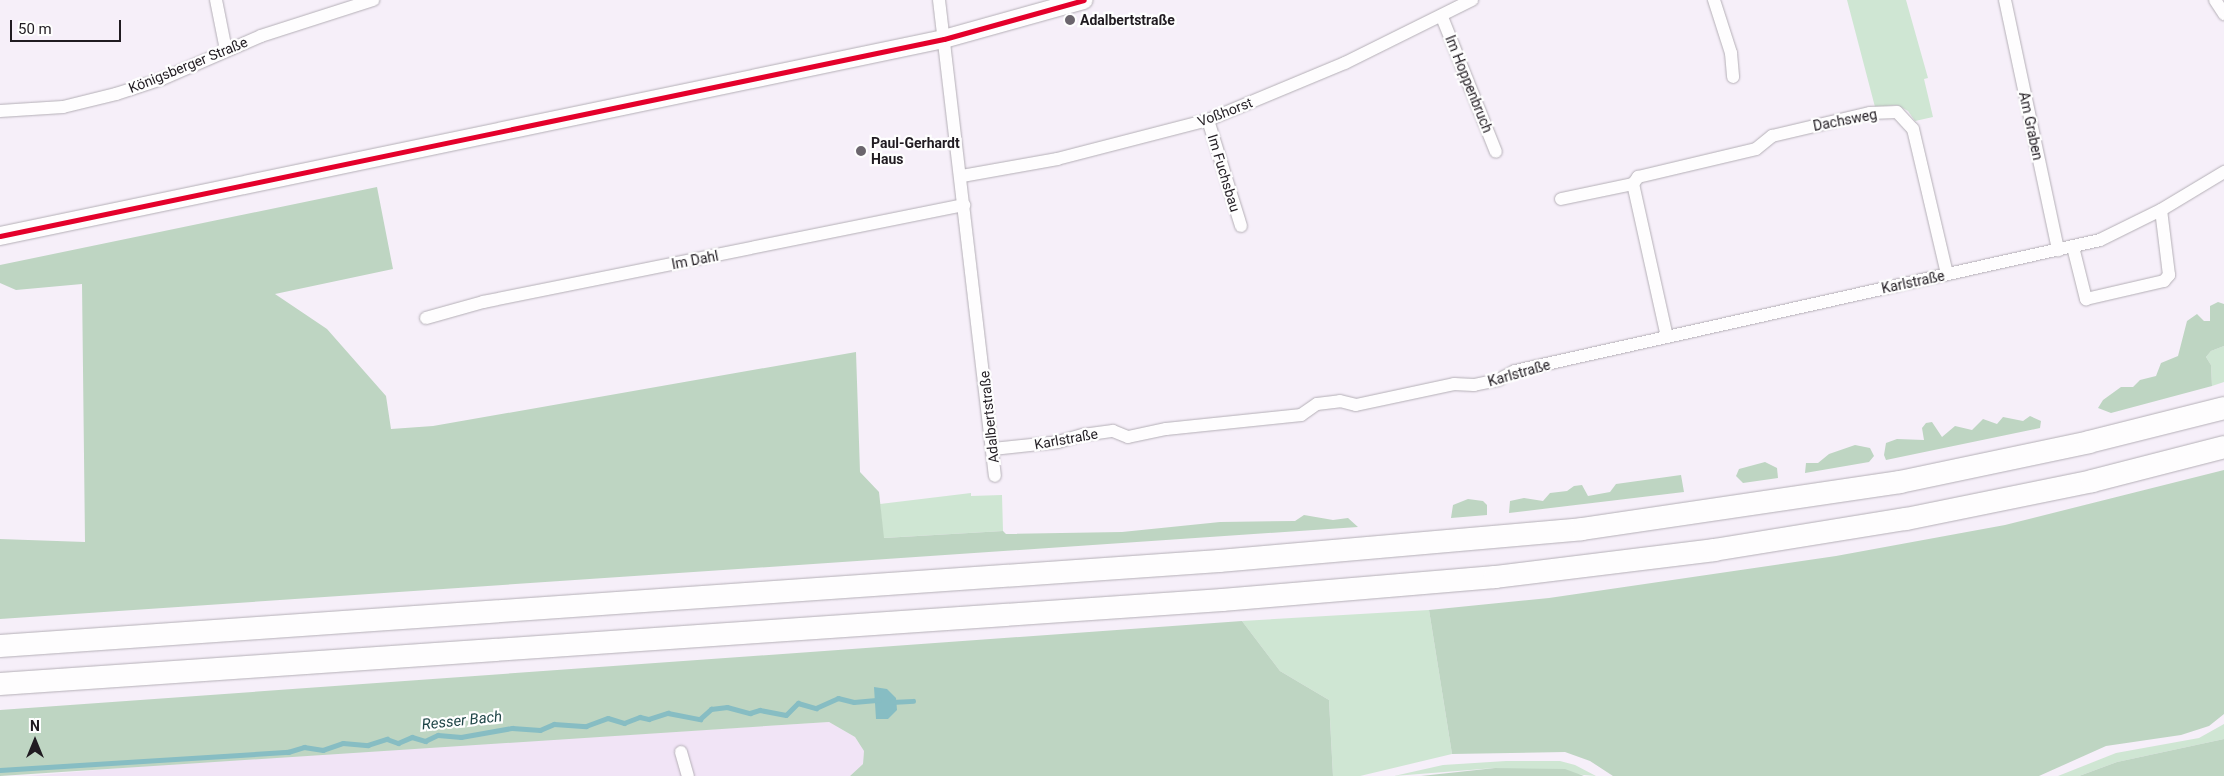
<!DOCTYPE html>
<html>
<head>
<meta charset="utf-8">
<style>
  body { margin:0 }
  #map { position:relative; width:2224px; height:776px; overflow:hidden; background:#f6eff9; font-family:Roboto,sans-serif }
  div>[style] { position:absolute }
  .built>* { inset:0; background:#f1e4f6 }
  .green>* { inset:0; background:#cfe6d3 }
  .forest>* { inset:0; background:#bed5c2 }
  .water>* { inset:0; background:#87bdc3 }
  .stream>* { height:4.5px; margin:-2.25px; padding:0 2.25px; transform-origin:2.25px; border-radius:2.25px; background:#87bdc3 }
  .roads { filter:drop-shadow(0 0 1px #b4afb6) drop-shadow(0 0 1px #b4afb6) }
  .street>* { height:12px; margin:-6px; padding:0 6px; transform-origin:6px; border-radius:6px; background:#fefdfe }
  .secondary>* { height:18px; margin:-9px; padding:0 9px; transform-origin:9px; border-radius:9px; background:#fefdfe }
  .highway>* { height:22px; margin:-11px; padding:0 11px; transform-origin:11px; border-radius:11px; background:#fefdfe }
  .bus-1>* { height:5px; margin:-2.5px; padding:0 2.5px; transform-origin:2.5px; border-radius:2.5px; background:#e4002b }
  .dots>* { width:14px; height:14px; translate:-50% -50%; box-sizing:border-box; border:2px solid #fefefe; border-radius:50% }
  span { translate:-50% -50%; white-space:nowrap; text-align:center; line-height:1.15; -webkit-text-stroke:4.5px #fefefe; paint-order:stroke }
  .poi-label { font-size:14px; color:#201b21; font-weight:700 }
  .left { translate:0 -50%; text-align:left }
  .street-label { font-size:14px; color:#201b21 }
  .water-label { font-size:15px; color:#1f4547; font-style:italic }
  .north { position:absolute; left:10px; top:716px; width:50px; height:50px; -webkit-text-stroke:4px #fefefe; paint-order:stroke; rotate:0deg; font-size:14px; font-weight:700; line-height:20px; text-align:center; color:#201b21 }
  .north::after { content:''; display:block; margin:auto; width:18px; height:22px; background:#201b21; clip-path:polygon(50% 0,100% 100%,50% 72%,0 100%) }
  .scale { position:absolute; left:10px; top:20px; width:111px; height:22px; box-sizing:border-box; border:2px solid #201b21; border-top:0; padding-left:6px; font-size:15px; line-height:18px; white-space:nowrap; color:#201b21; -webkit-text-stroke:4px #fefefe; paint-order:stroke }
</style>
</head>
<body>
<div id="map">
  <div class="built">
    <i style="clip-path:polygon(829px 722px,855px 737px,864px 751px,863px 764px,850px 776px,28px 776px,202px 761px)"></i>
  </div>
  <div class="green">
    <i style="clip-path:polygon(1847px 0,1906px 0,1928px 78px,1924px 79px,1933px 117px,1915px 121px,1908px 111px,1897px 105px,1875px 107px)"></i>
    <i style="clip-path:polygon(2224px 346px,2224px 382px,2212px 386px,2211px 365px,2206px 357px,2211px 351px)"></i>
    <i style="clip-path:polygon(971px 493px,971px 496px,1002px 495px,1003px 531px,883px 538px,880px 504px)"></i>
    <i style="clip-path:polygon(1429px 610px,1452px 754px,1360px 776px,1333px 776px,1329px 700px,1280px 671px,1242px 621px)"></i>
    <i style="clip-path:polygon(2224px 724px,2224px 739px,2117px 762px,2079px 776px,2058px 776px,2116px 753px,2199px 738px)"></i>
    <i style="clip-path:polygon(1506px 761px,1560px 761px,1575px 765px,1596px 776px,1495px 768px,1394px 776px,1443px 765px)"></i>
  </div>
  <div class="forest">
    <i style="clip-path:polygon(377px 187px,393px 269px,275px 294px,327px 329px,386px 396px,391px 429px,433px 426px,856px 352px,860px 472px,879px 492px,884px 538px,1003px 531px,1006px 534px,1122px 532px,1220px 522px,1295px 521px,1304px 515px,1333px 520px,1348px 518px,1358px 527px,0 619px,0 539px,85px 542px,82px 284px,16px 290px,0 283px,0 265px)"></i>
    <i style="clip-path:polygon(2218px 302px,2224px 304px,2224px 346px,2211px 351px,2206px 357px,2211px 365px,2212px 386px,2111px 413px,2098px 408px,2103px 400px,2121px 387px,2133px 387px,2140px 380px,2156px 376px,2161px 363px,2178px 356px,2187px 321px,2197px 314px,2204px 321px,2210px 321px,2210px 306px)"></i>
    <i style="clip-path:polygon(2030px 416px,2041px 421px,2040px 428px,1886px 460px,1884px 455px,1886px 443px,1897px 439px,1924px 440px,1922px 428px,1926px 423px,1932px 422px,1942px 437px,1955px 426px,1972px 430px,1983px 419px,1997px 424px,2003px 417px,2023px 421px)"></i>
    <i style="clip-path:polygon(1855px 445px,1870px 448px,1874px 456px,1869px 462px,1805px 473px,1806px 463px,1818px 463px,1829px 454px)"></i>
    <i style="clip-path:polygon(1765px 462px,1777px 468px,1778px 478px,1743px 483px,1736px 476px,1739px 469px)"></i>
    <i style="clip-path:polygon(2224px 470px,2224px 714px,2209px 726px,2181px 735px,2106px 746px,2039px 776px,1613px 776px,1590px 761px,1565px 752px,1452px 754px,1429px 610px,1549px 598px,1836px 556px,2005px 525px)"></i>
    <i style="clip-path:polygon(1681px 475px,1684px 492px,1509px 513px,1510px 501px,1524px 498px,1543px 501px,1550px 493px,1567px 491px,1574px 486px,1582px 485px,1588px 496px,1610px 492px,1616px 484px)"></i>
    <i style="clip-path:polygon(1468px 499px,1483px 501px,1487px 505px,1487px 515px,1451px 518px,1453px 505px)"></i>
    <i style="clip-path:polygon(1242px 621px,1280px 671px,1329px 700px,1333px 776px,850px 776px,863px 764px,864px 751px,855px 737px,829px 722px,0 776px,0 710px)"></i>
    <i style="clip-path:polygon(2224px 739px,2224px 776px,2079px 776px,2117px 762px)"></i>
    <i style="clip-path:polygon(1495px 768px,1565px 769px,1584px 776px,1421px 776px)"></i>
  </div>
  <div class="water">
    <i style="clip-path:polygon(874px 687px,887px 689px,896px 698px,897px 710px,888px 719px,876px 719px)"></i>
  </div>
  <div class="stream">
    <i style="left:892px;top:702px;width:21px;rotate:-3deg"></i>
    <i style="left:0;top:770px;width:289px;rotate:-3.6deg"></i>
    <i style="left:288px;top:752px;width:17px;rotate:-17deg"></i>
    <i style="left:304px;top:747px;width:19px;rotate:9deg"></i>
    <i style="left:323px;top:750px;width:21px;rotate:-19deg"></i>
    <i style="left:343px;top:743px;width:25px;rotate:5deg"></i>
    <i style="left:368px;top:745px;width:20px;rotate:-18deg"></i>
    <i style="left:387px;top:739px;width:12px;rotate:20deg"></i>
    <i style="left:398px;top:743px;width:15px;rotate:-23deg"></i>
    <i style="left:412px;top:737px;width:14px;rotate:17deg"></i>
    <i style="left:425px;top:741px;width:14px;rotate:-25deg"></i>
    <i style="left:438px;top:735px;width:23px;rotate:5deg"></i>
    <i style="left:461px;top:737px;width:52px;rotate:-10deg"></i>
    <i style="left:512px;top:728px;width:28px;rotate:4deg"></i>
    <i style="left:540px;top:730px;width:15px;rotate:-23deg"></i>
    <i style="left:554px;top:724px;width:32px;rotate:4deg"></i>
    <i style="left:586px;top:726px;width:23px;rotate:-20deg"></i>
    <i style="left:608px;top:718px;width:17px;rotate:17deg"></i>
    <i style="left:624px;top:723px;width:17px;rotate:-21deg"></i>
    <i style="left:640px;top:717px;width:9px;rotate:13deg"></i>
    <i style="left:649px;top:719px;width:20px;rotate:-18deg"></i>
    <i style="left:668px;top:713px;width:33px;rotate:11deg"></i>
    <i style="left:700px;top:719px;width:15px;rotate:-42deg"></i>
    <i style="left:711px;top:709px;width:16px;rotate:-7deg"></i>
    <i style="left:727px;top:707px;width:24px;rotate:15deg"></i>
    <i style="left:750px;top:713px;width:10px;rotate:-17deg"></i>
    <i style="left:760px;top:710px;width:26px;rotate:11deg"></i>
    <i style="left:786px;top:715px;width:17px;rotate:-45deg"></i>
    <i style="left:798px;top:703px;width:19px;rotate:16deg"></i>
    <i style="left:816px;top:708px;width:24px;rotate:-24deg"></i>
    <i style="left:838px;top:698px;width:16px;rotate:14deg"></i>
    <i style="left:854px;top:702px;width:25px;rotate:-5deg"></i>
  </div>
  <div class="roads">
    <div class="street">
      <i style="left:216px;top:0;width:51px;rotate:78.7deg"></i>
      <i style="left:939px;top:0;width:479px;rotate:83.3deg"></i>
      <i style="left:1714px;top:0;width:56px;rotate:72.2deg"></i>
      <i style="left:1731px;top:53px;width:24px;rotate:85deg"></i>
      <i style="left:2005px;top:0;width:256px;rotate:78deg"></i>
      <i style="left:2215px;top:0;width:17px;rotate:57deg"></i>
      <i style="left:1442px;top:17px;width:145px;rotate:68.2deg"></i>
      <i style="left:0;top:111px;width:63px;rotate:-3.6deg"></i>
      <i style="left:63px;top:107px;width:55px;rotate:-13.8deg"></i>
      <i style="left:116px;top:94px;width:48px;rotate:-18.1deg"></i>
      <i style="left:162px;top:79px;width:108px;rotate:-23.5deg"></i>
      <i style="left:261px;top:36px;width:118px;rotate:-17.8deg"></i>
      <i style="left:1208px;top:120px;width:111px;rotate:72.7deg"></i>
      <i style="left:962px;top:176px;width:97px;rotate:-10.1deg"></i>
      <i style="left:1057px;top:159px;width:156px;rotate:-14.5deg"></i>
      <i style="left:1208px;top:120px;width:148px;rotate:-22.6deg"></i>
      <i style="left:1345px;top:63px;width:142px;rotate:-26.4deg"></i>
      <i style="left:1561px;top:199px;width:74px;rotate:-11.8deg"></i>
      <i style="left:2073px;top:247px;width:54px;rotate:76deg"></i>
      <i style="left:2086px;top:299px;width:80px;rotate:-13deg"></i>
      <i style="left:2164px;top:281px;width:8px;rotate:-50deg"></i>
      <i style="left:2169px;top:275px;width:65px;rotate:-97deg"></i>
      <i style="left:426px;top:318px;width:59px;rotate:-15.7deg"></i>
      <i style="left:483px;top:302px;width:491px;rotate:-11.4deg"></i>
      <i style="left:1667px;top:337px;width:157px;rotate:-102.5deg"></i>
      <i style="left:1633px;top:184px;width:9px;rotate:-54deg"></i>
      <i style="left:1638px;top:177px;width:121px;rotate:-13.3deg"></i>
      <i style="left:1756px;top:149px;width:21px;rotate:-39deg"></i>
      <i style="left:1772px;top:136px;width:101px;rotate:-13.2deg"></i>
      <i style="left:1870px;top:113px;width:27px;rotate:-2deg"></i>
      <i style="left:1897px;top:112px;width:23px;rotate:47deg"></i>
      <i style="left:1913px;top:129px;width:149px;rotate:76.8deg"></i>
      <i style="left:993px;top:449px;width:65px;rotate:-6.1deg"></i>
      <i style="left:1058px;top:442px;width:26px;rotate:-16deg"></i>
      <i style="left:1083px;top:435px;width:30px;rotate:-8deg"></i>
      <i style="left:1113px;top:431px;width:16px;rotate:22deg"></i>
      <i style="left:1128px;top:437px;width:39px;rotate:-12deg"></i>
      <i style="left:1166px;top:429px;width:136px;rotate:-5.9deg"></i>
      <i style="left:1301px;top:415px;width:19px;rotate:-35deg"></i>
      <i style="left:1317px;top:404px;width:23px;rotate:-7deg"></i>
      <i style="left:1340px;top:401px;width:16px;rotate:14deg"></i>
      <i style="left:1356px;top:405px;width:100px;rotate:-12.1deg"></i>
      <i style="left:1454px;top:384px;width:20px;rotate:3deg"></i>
      <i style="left:1474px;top:385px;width:25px;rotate:-12deg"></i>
      <i style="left:1498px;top:380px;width:19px;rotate:-28deg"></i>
      <i style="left:1515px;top:371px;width:599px;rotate:-12.62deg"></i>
      <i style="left:2100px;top:240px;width:68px;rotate:-26.2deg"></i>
      <i style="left:2161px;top:210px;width:74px;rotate:-31.1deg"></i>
      <i style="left:681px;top:752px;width:25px;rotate:74deg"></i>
    </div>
    <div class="secondary">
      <i style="left:0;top:236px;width:964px;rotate:-11.79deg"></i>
      <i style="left:944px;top:39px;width:145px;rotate:-15.6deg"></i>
    </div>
    <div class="highway">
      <i style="left:0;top:646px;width:1222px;rotate:-3.99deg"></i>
      <i style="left:1219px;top:561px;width:364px;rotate:-5deg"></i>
      <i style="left:1582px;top:529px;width:321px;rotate:-8.4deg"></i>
      <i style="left:1900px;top:482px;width:193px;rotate:-11.9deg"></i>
      <i style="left:2089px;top:442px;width:139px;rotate:-14.1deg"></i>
      <i style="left:0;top:684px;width:1225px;rotate:-3.93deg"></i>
      <i style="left:1222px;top:600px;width:274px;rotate:-4.8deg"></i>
      <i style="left:1495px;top:577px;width:221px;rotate:-7deg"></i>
      <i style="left:1714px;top:550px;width:194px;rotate:-9.2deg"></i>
      <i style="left:1906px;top:519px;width:190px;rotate:-11.5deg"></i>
      <i style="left:2092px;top:481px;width:136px;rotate:-14.4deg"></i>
    </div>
  </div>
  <div class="bus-1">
    <i style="left:0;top:236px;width:964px;rotate:-11.79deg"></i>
    <i style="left:944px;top:39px;width:145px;rotate:-15.6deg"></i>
  </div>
  <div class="dots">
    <i style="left:1070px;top:20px;background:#6b656d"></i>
    <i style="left:861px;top:151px;background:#6b656d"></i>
  </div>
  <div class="poi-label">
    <span class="left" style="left:1080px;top:20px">Adalbertstraße</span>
    <span class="left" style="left:871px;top:151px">Paul-Gerhardt<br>Haus</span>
  </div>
  <div class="street-label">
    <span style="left:188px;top:65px;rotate:-22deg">Königsberger Straße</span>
    <span style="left:1469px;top:84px;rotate:68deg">Im Hoppenbruch</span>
    <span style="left:1225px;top:112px;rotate:-21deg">Voßhorst</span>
    <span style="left:1845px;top:120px;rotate:-11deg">Dachsweg</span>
    <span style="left:2031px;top:126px;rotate:78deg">Am Graben</span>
    <span style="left:1224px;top:173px;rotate:73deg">Im Fuchsbau</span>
    <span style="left:695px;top:260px;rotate:-11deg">Im Dahl</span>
    <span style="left:1913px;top:282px;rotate:-12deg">Karlstraße</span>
    <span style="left:1519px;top:373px;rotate:-16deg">Karlstraße</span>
    <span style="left:989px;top:417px;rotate:-96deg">Adalbertstraße</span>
    <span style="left:1066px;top:439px;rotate:-10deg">Karlstraße</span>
  </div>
  <div class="water-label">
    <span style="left:462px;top:721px;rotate:-6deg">Resser Bach</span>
  </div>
  <div class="north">N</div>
  <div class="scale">50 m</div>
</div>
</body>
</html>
